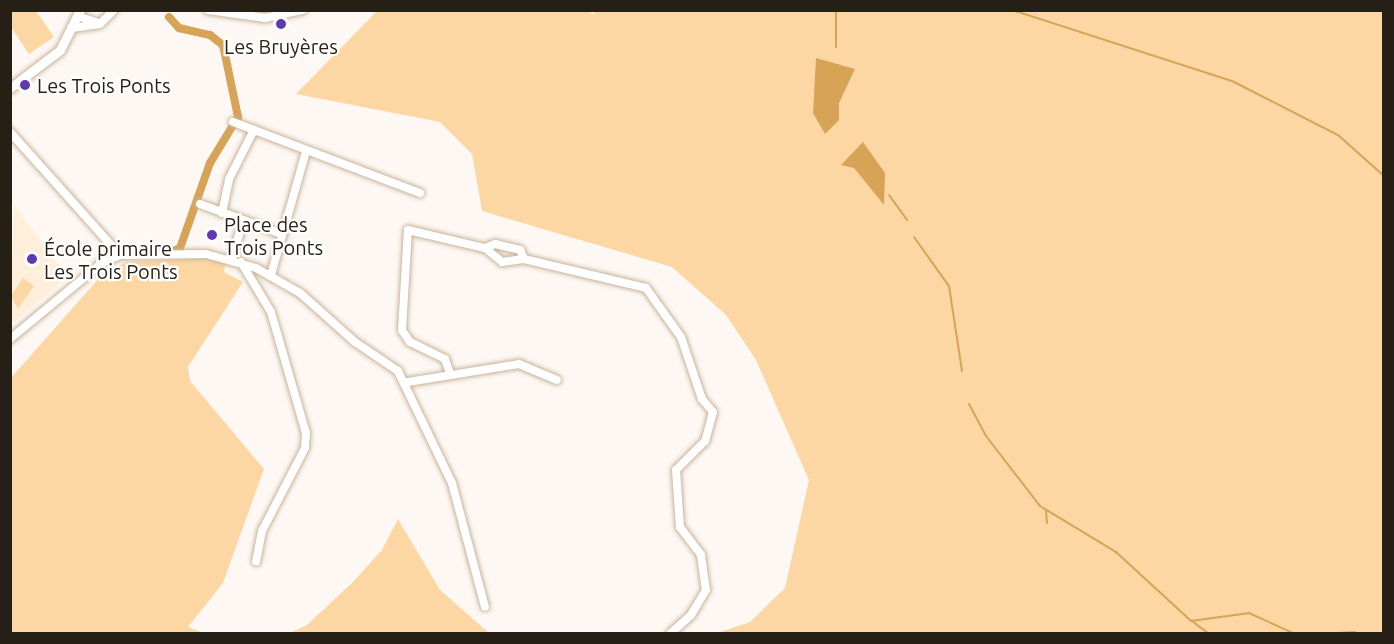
<!DOCTYPE html>
<html>
<head>
<meta charset="utf-8">
<style>
  body { margin:0 }
  #map { position:relative; width:1394px; height:644px; overflow:hidden; background:#fdf8f3; font-family:Ubuntu,sans-serif }
  div>[style] { position:absolute }
  .built>* { inset:0; background:#feeeda }
  .green>* { inset:0; background:#fdd7a3 }
  .water>* { inset:0; background:#d7a357 }
  .stream>* { height:2px; margin:-1px; padding:0 1px; transform-origin:1px; border-radius:1px; background:#d7a357 }
  .canal>* { height:8px; margin:-4px; padding:0 4px; transform-origin:4px; border-radius:4px; background:#d7a357 }
  .roads { filter:drop-shadow(0 0 2px #c8b49a) drop-shadow(0 0 2px #c8b49a) }
  .minor>* { height:8px; margin:-4px; padding:0 4px; transform-origin:4px; border-radius:4px; background:#fff }
  .tertiary>* { height:9px; margin:-4.5px; padding:0 4.5px; transform-origin:4.5px; border-radius:4.5px; background:#fff }
  .dots>* { width:16px; height:16px; translate:-50% -50%; box-sizing:border-box; border:3px solid #fff; border-radius:50% }
  span { translate:-50% -50%; white-space:nowrap; text-align:center; line-height:1.15; -webkit-text-stroke:4.5px #fff; paint-order:stroke }
  .poi-label { font-size:20px; color:#261f15 }
  .left { translate:0 -50%; text-align:left }
  .frame { position:absolute; inset:0; border:12px solid #261f15; pointer-events:none }
</style>
</head>
<body>
<div id="map">
  <div class="built">
    <i style="clip-path:polygon(14px 205px,67px 277px,15px 322px,11px 320px)"></i>
  </div>
  <div class="green">
    <i style="clip-path:polygon(589px 10px,592px 15px,596px 10px,1383px 11px,1383px 633px,717px 633px,750px 622px,785px 588px,809px 480px,756px 360px,726px 315px,672px 267px,482px 211px,472px 154px,440px 122px,296px 94px,377px 11px)"></i>
    <i style="clip-path:polygon(10px 11px,36px 11px,54px 37px,29px 54px,11px 27px)"></i>
    <i style="clip-path:polygon(215px 258px,226px 261px,224px 272px,243px 282px,188px 367px,190px 381px,264px 469px,223px 583px,188px 627px,204px 633px,11px 633px,10px 379px,101px 276px,126px 262px)"></i>
    <i style="clip-path:polygon(23px 278px,34px 286px,18px 309px,11px 296px)"></i>
    <i style="clip-path:polygon(398px 519px,440px 590px,489px 633px,290px 633px,307px 625px,352px 583px,382px 550px)"></i>
  </div>
  <div class="water">
    <i style="clip-path:polygon(816px 58px,855px 69px,839px 103px,839px 120px,825px 134px,813px 113px)"></i>
    <i style="clip-path:polygon(863px 142px,885px 173px,884px 205px,854px 168px,841px 165px)"></i>
  </div>
  <div class="stream">
    <i style="left:836px;top:10px;width:37px;rotate:90deg"></i>
    <i style="left:1012px;top:10px;width:231px;rotate:17.9deg"></i>
    <i style="left:1232px;top:81px;width:119px;rotate:27deg"></i>
    <i style="left:1338px;top:135px;width:62px;rotate:41.7deg"></i>
    <i style="left:889px;top:195px;width:31px;rotate:54deg"></i>
    <i style="left:914px;top:237px;width:60px;rotate:54.5deg"></i>
    <i style="left:949px;top:286px;width:86px;rotate:81.3deg"></i>
    <i style="left:969px;top:404px;width:36px;rotate:62deg"></i>
    <i style="left:986px;top:436px;width:88px;rotate:52.4deg"></i>
    <i style="left:1040px;top:506px;width:89px;rotate:31.2deg"></i>
    <i style="left:1116px;top:552px;width:102px;rotate:42.6deg"></i>
    <i style="left:1191px;top:621px;width:59px;rotate:-7.9deg"></i>
    <i style="left:1249px;top:613px;width:51px;rotate:24.5deg"></i>
    <i style="left:1046px;top:511px;width:12px;rotate:85deg"></i>
    <i style="left:1192px;top:621px;width:21px;rotate:37deg"></i>
    <i style="left:1365px;top:633px;width:19px"></i>
    <i style="left:1318px;top:634px;width:37px;rotate:-3deg"></i>
  </div>
  <div class="canal">
    <i style="left:169px;top:17px;width:15px;rotate:48deg"></i>
    <i style="left:179px;top:28px;width:32px;rotate:13deg"></i>
    <i style="left:210px;top:35px;width:16px;rotate:38deg"></i>
    <i style="left:223px;top:45px;width:74px;rotate:78.2deg"></i>
    <i style="left:238px;top:117px;width:54px;rotate:121.3deg"></i>
    <i style="left:210px;top:163px;width:90px;rotate:109.4deg"></i>
    <i style="left:180px;top:248px;width:12px;rotate:156deg"></i>
  </div>
  <div class="roads">
    <div class="minor">
      <i style="left:208px;top:10px;width:58px;rotate:8deg"></i>
      <i style="left:265px;top:18px;width:39px;rotate:-12deg"></i>
      <i style="left:77px;top:16px;width:22px;rotate:18deg"></i>
      <i style="left:72px;top:28px;width:28px;rotate:-8deg"></i>
      <i style="left:100px;top:24px;width:20px;rotate:-45deg"></i>
      <i style="left:233px;top:122px;width:200px;rotate:20.8deg"></i>
      <i style="left:10px;top:132px;width:165px;rotate:48.2deg"></i>
      <i style="left:120px;top:255px;width:86px;rotate:-0.7deg"></i>
      <i style="left:206px;top:254px;width:52px;rotate:15.6deg"></i>
      <i style="left:256px;top:268px;width:51px;rotate:29.6deg"></i>
      <i style="left:300px;top:293px;width:74px;rotate:41.7deg"></i>
      <i style="left:355px;top:342px;width:52px;rotate:34deg"></i>
      <i style="left:398px;top:371px;width:124px;rotate:64.3deg"></i>
      <i style="left:452px;top:483px;width:128px;rotate:75.1deg"></i>
      <i style="left:200px;top:204px;width:86px;rotate:20.3deg"></i>
      <i style="left:222px;top:213px;width:35px;rotate:-78deg"></i>
      <i style="left:229px;top:179px;width:55px;rotate:-63deg"></i>
      <i style="left:485px;top:248px;width:11px;rotate:-22deg"></i>
      <i style="left:495px;top:244px;width:26px;rotate:13deg"></i>
      <i style="left:520px;top:250px;width:10px;rotate:66deg"></i>
      <i style="left:232px;top:259px;width:37px;rotate:-74deg"></i>
      <i style="left:241px;top:262px;width:58px;rotate:59deg"></i>
      <i style="left:271px;top:312px;width:126px;rotate:73.9deg"></i>
      <i style="left:306px;top:433px;width:15px;rotate:94deg"></i>
      <i style="left:305px;top:448px;width:93px;rotate:117.4deg"></i>
      <i style="left:262px;top:531px;width:31px;rotate:101deg"></i>
      <i style="left:271px;top:275px;width:129px;rotate:-74.2deg"></i>
      <i style="left:10px;top:339px;width:119px;rotate:-39.6deg"></i>
      <i style="left:102px;top:263px;width:20px;rotate:-24deg"></i>
      <i style="left:450px;top:373px;width:15px;rotate:-110deg"></i>
      <i style="left:445px;top:359px;width:39px;rotate:-154deg"></i>
      <i style="left:410px;top:342px;width:14px;rotate:-124deg"></i>
      <i style="left:402px;top:330px;width:100px;rotate:-86.6deg"></i>
      <i style="left:408px;top:230px;width:79px;rotate:13.2deg"></i>
      <i style="left:485px;top:248px;width:22px;rotate:39deg"></i>
      <i style="left:502px;top:262px;width:22px;rotate:-8deg"></i>
      <i style="left:524px;top:259px;width:125px;rotate:13.4deg"></i>
      <i style="left:646px;top:288px;width:60px;rotate:54.5deg"></i>
      <i style="left:681px;top:337px;width:65px;rotate:71.3deg"></i>
      <i style="left:702px;top:399px;width:17px;rotate:50deg"></i>
      <i style="left:713px;top:412px;width:30px;rotate:105deg"></i>
      <i style="left:705px;top:441px;width:41px;rotate:135deg"></i>
      <i style="left:676px;top:470px;width:57px;rotate:86deg"></i>
      <i style="left:680px;top:527px;width:35px;rotate:53deg"></i>
      <i style="left:701px;top:555px;width:35px;rotate:82deg"></i>
      <i style="left:706px;top:590px;width:29px;rotate:121deg"></i>
      <i style="left:691px;top:615px;width:28px;rotate:138deg"></i>
      <i style="left:408px;top:382px;width:112px;rotate:-9.2deg"></i>
      <i style="left:519px;top:364px;width:41px;rotate:22.8deg"></i>
    </div>
    <div class="tertiary">
      <i style="left:10px;top:88px;width:63px;rotate:-37.2deg"></i>
      <i style="left:60px;top:50px;width:45px;rotate:-63.4deg"></i>
    </div>
  </div>
  <div class="dots">
    <i style="left:281px;top:24px;background:#6038b0"></i>
    <i style="left:25px;top:85px;background:#6038b0"></i>
    <i style="left:212px;top:235px;background:#6038b0"></i>
    <i style="left:32px;top:259px;background:#6038b0"></i>
  </div>
  <div class="poi-label">
    <span style="left:281px;top:46px">Les Bruyères</span>
    <span class="left" style="left:37px;top:85px">Les Trois Ponts</span>
    <span class="left" style="left:224px;top:236px">Place des<br>Trois Ponts</span>
    <span class="left" style="left:44px;top:260px">École primaire<br>Les Trois Ponts</span>
  </div>
  <div class="frame"></div>
</div>
</body>
</html>
